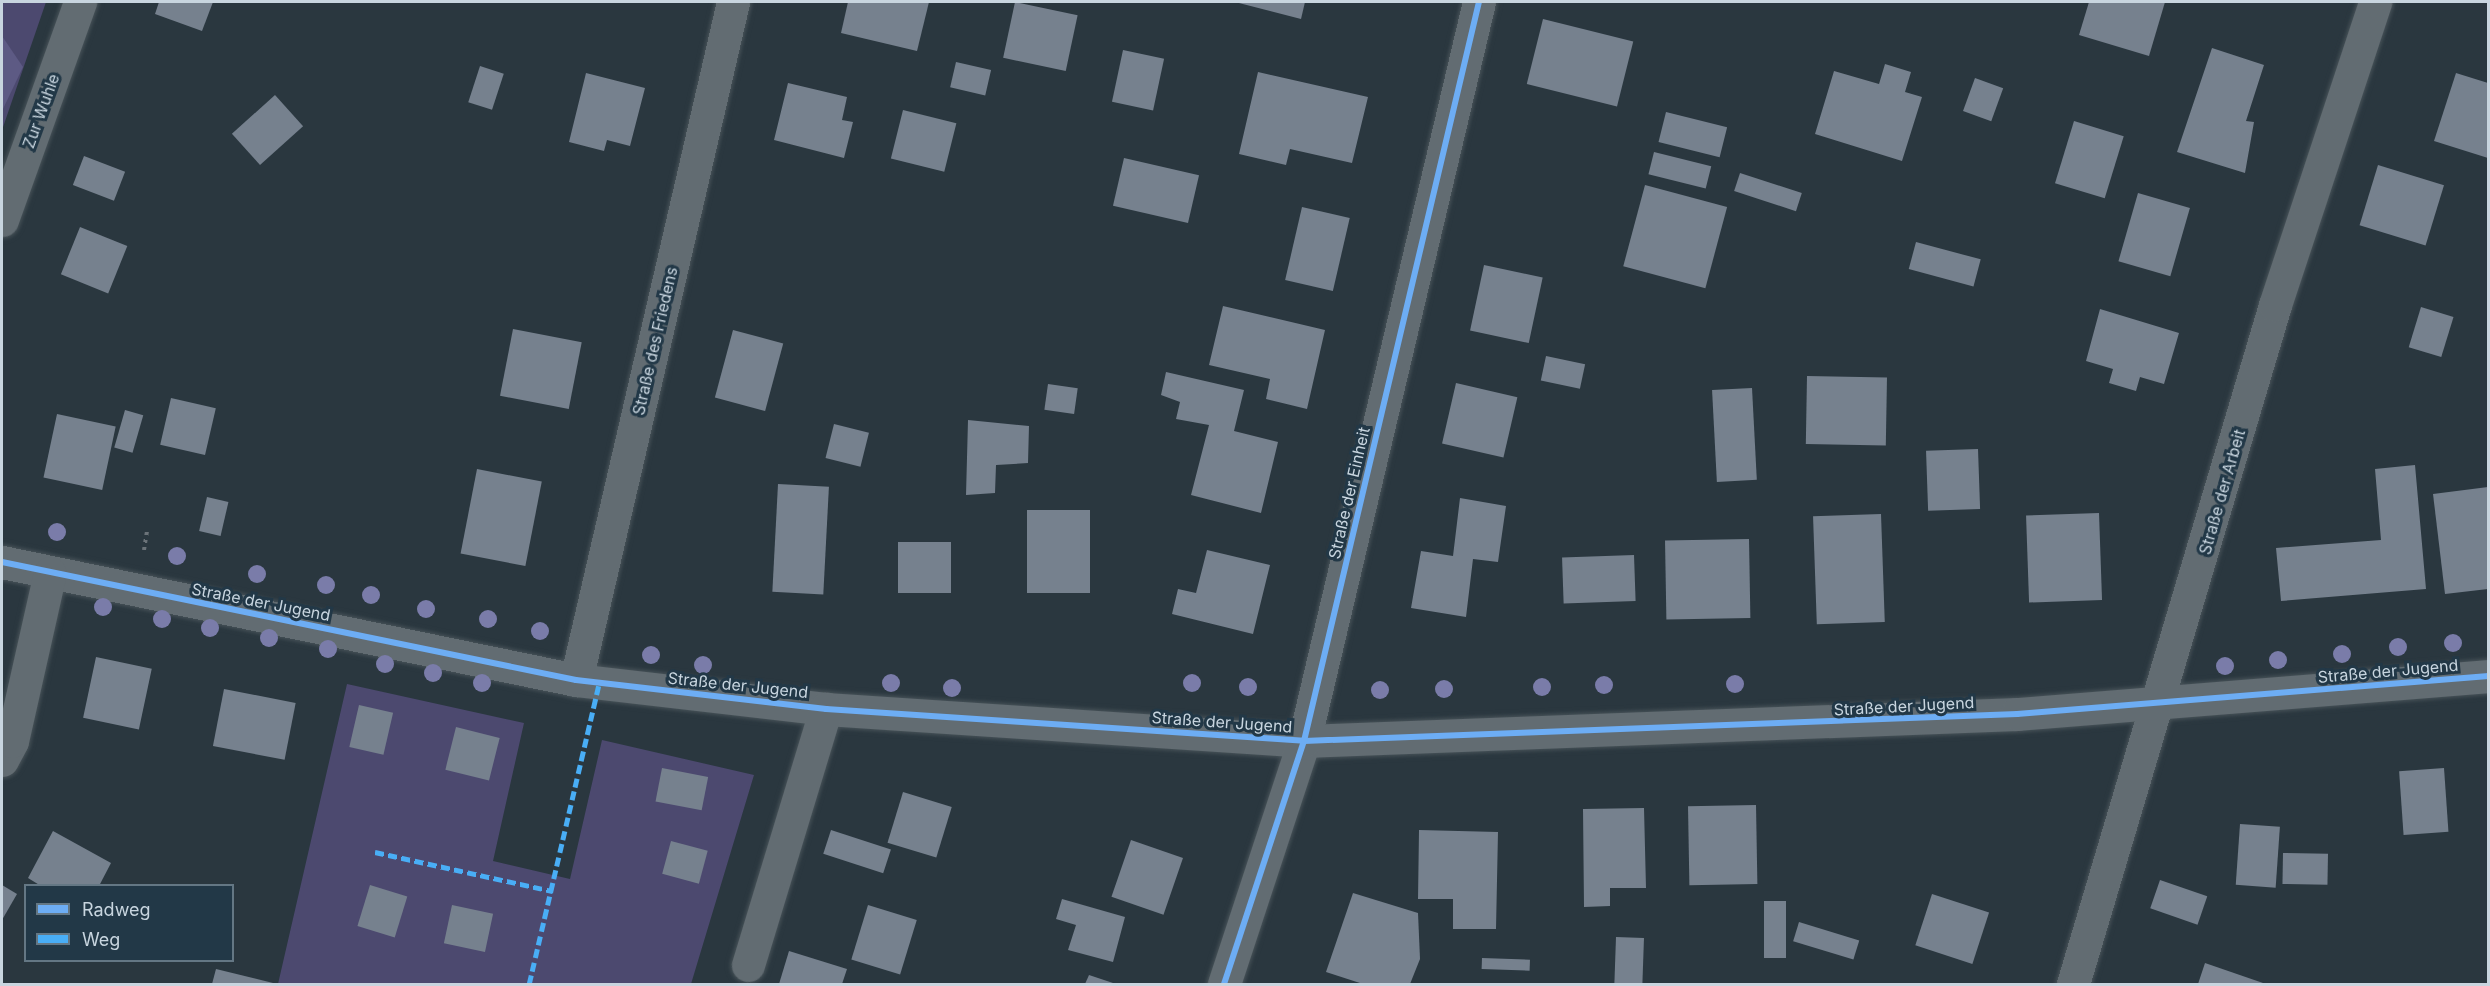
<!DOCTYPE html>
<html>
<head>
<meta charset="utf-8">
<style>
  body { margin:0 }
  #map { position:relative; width:2490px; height:986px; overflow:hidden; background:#2a373f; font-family:Inter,sans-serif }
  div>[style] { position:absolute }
  .green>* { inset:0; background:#4c496f }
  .forest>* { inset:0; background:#5d5a84 }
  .building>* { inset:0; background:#76818e; transform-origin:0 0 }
  .path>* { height:4px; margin-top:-2px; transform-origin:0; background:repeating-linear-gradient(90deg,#6b7379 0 3px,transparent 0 7.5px) }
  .roads { filter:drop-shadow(0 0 2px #475258) drop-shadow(0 0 2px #475258) }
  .minor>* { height:33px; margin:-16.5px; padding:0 16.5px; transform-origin:16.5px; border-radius:16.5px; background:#626c72 }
  .quiet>* { height:4.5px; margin-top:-2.25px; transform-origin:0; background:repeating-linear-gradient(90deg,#49aef6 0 9px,transparent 0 13.5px) }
  .cycleway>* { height:6px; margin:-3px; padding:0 3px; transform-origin:3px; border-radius:3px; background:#6dadf4 }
  .trees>* { width:18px; height:18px; margin:-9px; border-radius:50%; background:#7a7ca9 }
  span { translate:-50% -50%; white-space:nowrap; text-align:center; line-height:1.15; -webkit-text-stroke:6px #223847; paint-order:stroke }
  .street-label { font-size:16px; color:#c8d5df }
  .frame { position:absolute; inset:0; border:3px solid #c8d5df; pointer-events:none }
  .legend { position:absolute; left:24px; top:884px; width:210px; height:78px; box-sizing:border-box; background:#223847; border:2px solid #647784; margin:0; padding:8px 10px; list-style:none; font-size:18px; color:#c8d5df }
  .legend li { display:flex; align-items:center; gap:12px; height:30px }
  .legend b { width:30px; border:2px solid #647784 }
</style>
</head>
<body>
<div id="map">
  <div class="green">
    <i style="clip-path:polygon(2px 2px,46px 2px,2px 130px)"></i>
    <i style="clip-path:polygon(347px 684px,524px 723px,493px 861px,570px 879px,602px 740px,754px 775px,691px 984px,278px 984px)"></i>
  </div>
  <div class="forest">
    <i style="clip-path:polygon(2px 36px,23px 67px,2px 111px)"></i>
  </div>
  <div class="building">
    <i style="clip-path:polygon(159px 2px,213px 2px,202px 31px,155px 14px)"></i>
    <i style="clip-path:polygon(848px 2px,929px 2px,917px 51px,841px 33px)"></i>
    <i style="left:1015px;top:2px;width:64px;height:57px;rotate:12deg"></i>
    <i style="clip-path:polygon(1235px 2px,1305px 2px,1301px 19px)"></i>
    <i style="clip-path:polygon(2089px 2px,2165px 2px,2149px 56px,2079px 35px)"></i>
    <i style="left:1543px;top:19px;width:93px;height:67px;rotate:14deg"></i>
    <i style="clip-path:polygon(2212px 48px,2264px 65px,2246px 121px,2254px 122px,2245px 173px,2177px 152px)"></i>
    <i style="left:1123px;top:50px;width:42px;height:53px;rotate:12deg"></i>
    <i style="left:956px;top:62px;width:36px;height:26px;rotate:13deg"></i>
    <i style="clip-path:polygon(1885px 64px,1911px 72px,1905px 92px,1922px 97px,1902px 161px,1815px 134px,1834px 71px,1879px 84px)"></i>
    <i style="left:480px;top:66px;width:25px;height:38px;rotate:18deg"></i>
    <i style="clip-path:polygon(1258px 72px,1368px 97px,1352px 163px,1290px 149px,1286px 165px,1239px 154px)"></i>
    <i style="clip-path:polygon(586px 73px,645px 88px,630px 146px,607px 140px,604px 151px,569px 142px)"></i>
    <i style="clip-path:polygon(2456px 73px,2488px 83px,2488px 158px,2434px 141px)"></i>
    <i style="left:1975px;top:78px;width:30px;height:35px;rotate:20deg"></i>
    <i style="clip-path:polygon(788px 83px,847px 97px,842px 120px,853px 122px,844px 158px,774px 140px)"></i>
    <i style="left:275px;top:95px;width:42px;height:58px;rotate:48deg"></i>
    <i style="left:903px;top:110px;width:55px;height:50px;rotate:14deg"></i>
    <i style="left:1666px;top:112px;width:63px;height:31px;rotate:14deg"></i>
    <i style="left:2074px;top:121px;width:52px;height:65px;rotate:17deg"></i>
    <i style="left:1654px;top:152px;width:59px;height:23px;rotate:14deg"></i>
    <i style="left:84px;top:156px;width:44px;height:31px;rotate:21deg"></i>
    <i style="left:1124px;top:158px;width:77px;height:49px;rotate:13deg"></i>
    <i style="left:2378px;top:165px;width:69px;height:63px;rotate:17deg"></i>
    <i style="left:1740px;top:173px;width:65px;height:19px;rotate:18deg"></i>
    <i style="left:1645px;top:185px;width:85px;height:84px;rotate:15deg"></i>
    <i style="left:2138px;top:193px;width:54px;height:71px;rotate:16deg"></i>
    <i style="left:1302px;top:207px;width:49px;height:75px;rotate:13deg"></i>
    <i style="left:80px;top:227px;width:51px;height:51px;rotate:22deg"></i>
    <i style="left:1916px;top:242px;width:67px;height:28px;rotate:15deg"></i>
    <i style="left:1484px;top:265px;width:60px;height:67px;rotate:12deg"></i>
    <i style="clip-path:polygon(1223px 306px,1325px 330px,1307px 409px,1266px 399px,1270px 379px,1209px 365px)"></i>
    <i style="left:2421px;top:307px;width:34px;height:42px;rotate:17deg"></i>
    <i style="clip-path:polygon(2100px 309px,2179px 333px,2164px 384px,2140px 377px,2136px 391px,2109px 383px,2113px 369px,2086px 361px)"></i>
    <i style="left:513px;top:329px;width:70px;height:68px;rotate:11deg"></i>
    <i style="left:733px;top:330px;width:52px;height:70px;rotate:15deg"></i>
    <i style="left:1546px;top:356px;width:40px;height:25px;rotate:12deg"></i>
    <i style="clip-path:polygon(1166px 372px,1244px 390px,1234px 431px,1278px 442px,1261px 513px,1191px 495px,1209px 425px,1176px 419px,1180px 402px,1161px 395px)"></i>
    <i style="left:1807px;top:376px;width:80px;height:68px;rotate:1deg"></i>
    <i style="left:1456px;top:383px;width:63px;height:62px;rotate:13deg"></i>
    <i style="left:1048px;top:384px;width:30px;height:26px;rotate:8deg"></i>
    <i style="left:1752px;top:388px;width:92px;height:40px;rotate:87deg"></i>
    <i style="left:171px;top:398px;width:46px;height:48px;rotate:13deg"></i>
    <i style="left:125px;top:410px;width:19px;height:39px;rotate:16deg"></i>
    <i style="left:57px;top:414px;width:60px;height:65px;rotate:12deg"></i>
    <i style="clip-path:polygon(968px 420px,1029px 426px,1028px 463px,996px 465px,995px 493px,966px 495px)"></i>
    <i style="left:834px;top:424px;width:36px;height:35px;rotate:14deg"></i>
    <i style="left:1978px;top:449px;width:60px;height:52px;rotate:88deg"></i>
    <i style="clip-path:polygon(2415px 465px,2426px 589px,2281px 601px,2276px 548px,2381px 540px,2375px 469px)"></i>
    <i style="left:477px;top:469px;width:66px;height:86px;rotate:11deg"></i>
    <i style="left:778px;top:484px;width:51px;height:108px;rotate:3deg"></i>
    <i style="clip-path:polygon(2488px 487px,2488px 589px,2445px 594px,2433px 494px)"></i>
    <i style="left:207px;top:497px;width:22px;height:35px;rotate:13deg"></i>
    <i style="clip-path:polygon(1460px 498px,1506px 506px,1498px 562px,1473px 559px,1466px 617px,1411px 608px,1421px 551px,1453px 556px)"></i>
    <i style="left:1027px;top:510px;width:63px;height:83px"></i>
    <i style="left:2099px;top:513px;width:87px;height:73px;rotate:88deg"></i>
    <i style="left:1881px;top:514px;width:108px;height:68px;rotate:88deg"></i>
    <i style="left:1749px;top:539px;width:79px;height:84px;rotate:89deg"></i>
    <i style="left:898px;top:542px;width:53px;height:51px"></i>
    <i style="clip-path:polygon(1207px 550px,1270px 565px,1253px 634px,1172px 614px,1178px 589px,1196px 593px)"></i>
    <i style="left:1634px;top:555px;width:46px;height:72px;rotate:88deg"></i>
    <i style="left:96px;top:657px;width:57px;height:62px;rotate:12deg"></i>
    <i style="left:224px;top:689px;width:73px;height:58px;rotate:11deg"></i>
    <i style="left:359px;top:705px;width:35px;height:43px;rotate:13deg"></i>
    <i style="left:456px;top:727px;width:45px;height:44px;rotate:14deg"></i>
    <i style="left:662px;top:768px;width:47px;height:34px;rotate:11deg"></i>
    <i style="left:2444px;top:768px;width:64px;height:45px;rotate:86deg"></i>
    <i style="left:903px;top:792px;width:51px;height:53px;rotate:17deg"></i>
    <i style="left:1756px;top:805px;width:79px;height:68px;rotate:89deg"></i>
    <i style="clip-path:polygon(1644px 808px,1646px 888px,1610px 888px,1610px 906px,1584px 907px,1583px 809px)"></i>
    <i style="left:2240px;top:824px;width:40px;height:61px;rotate:4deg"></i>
    <i style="left:831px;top:830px;width:63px;height:25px;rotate:18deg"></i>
    <i style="clip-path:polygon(1419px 830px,1498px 832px,1496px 929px,1453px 929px,1453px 899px,1418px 899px)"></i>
    <i style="clip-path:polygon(53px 831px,111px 863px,99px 886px,41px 886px,28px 878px)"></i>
    <i style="left:1131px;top:840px;width:55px;height:60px;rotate:19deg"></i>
    <i style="left:671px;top:841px;width:38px;height:34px;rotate:15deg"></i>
    <i style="left:2283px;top:853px;width:45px;height:31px;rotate:1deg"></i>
    <i style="left:2160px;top:880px;width:50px;height:30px;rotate:19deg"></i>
    <i style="clip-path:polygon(2px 885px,17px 894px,2px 920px)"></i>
    <i style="left:370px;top:885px;width:39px;height:43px;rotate:17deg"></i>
    <i style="clip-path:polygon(1353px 893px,1418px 913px,1420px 959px,1410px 984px,1363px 984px,1326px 972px)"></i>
    <i style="left:1932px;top:894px;width:60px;height:54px;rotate:18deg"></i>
    <i style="clip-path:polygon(1062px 899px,1125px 917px,1113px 962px,1068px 950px,1076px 925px,1056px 919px)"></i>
    <i style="left:1764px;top:901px;width:22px;height:57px"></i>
    <i style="left:452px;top:905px;width:42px;height:39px;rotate:12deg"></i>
    <i style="left:868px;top:905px;width:51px;height:57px;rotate:17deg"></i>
    <i style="left:1799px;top:922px;width:63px;height:20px;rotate:17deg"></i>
    <i style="left:1616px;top:937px;width:28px;height:47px;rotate:2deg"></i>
    <i style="clip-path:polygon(789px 951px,847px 969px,842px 984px,779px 984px)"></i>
    <i style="left:1482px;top:958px;width:48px;height:11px;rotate:2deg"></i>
    <i style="clip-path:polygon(2205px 963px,2263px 983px,2262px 984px,2198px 984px)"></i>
    <i style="clip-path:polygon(216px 969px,277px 984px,212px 984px)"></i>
    <i style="clip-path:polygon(1089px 975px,1116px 984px,1085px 984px)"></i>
  </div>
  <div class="path">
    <i style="left:144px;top:550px;width:19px;rotate:-81deg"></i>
  </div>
  <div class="roads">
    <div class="minor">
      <i style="left:2px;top:220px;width:232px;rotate:-70.3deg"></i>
      <i style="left:2px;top:562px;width:586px;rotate:11.62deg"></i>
      <i style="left:576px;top:680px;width:252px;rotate:6.6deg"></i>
      <i style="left:826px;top:709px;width:479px;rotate:3.8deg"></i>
      <i style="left:1304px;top:741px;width:714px;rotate:-2.17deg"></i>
      <i style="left:2017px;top:714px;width:473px;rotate:-4.6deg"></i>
      <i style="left:576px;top:680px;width:696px;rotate:-76.96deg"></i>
      <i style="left:2px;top:760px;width:21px;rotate:-62deg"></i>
      <i style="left:12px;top:741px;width:172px;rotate:-77.3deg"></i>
      <i style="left:748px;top:965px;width:268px;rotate:-73.1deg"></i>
      <i style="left:1224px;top:984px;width:256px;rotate:-71.8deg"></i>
      <i style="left:1304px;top:741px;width:759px;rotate:-76.68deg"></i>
      <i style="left:2073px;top:984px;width:708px;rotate:-73.43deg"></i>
      <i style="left:2275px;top:305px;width:319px;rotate:-71.7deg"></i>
    </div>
  </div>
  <div class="quiet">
    <i style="left:375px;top:852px;width:182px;rotate:12.4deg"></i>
    <i style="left:529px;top:984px;width:309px;rotate:-76.9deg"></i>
  </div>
  <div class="cycleway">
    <i style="left:2px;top:562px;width:586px;rotate:11.62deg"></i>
    <i style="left:576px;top:680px;width:252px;rotate:6.6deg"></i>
    <i style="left:826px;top:709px;width:479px;rotate:3.8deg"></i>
    <i style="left:1304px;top:741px;width:714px;rotate:-2.17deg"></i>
    <i style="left:2017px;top:714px;width:473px;rotate:-4.6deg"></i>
    <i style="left:1224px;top:984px;width:256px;rotate:-71.8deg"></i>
    <i style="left:1304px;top:741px;width:759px;rotate:-76.68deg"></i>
  </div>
  <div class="trees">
    <i style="left:57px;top:532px"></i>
    <i style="left:177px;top:556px"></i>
    <i style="left:257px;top:574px"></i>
    <i style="left:326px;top:585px"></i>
    <i style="left:371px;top:595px"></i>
    <i style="left:103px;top:607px"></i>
    <i style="left:426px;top:609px"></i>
    <i style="left:162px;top:619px"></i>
    <i style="left:488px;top:619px"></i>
    <i style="left:210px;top:628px"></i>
    <i style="left:540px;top:631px"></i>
    <i style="left:269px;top:638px"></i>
    <i style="left:2453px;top:643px"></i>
    <i style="left:2398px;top:647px"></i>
    <i style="left:328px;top:649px"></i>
    <i style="left:2342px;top:654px"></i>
    <i style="left:651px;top:655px"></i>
    <i style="left:2278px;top:660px"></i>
    <i style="left:385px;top:664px"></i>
    <i style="left:703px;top:665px"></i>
    <i style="left:2225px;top:666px"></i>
    <i style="left:433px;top:673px"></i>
    <i style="left:482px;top:683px"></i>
    <i style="left:891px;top:683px"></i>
    <i style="left:1192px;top:683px"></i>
    <i style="left:1735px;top:684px"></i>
    <i style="left:1604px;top:685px"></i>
    <i style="left:1248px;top:687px"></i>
    <i style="left:1542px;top:687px"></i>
    <i style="left:952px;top:688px"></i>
    <i style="left:1444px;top:689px"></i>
    <i style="left:1380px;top:690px"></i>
  </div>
  <div class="street-label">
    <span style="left:41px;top:111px;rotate:-70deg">Zur Wuhle</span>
    <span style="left:655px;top:341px;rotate:-77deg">Straße des Friedens</span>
    <span style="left:2222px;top:492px;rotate:-74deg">Straße der Arbeit</span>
    <span style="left:1349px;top:493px;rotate:-77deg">Straße der Einheit</span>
    <span style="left:261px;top:602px;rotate:11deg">Straße der Jugend</span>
    <span style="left:2388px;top:671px;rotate:-5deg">Straße der Jugend</span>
    <span style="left:738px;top:685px;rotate:6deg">Straße der Jugend</span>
    <span style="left:1904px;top:706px;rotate:-3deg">Straße der Jugend</span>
    <span style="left:1222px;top:722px;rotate:4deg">Straße der Jugend</span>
  </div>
  <div class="frame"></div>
  <ul class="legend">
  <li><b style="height:8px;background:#6dadf4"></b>Radweg</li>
  <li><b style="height:8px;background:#49aef6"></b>Weg</li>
  </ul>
</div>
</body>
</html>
